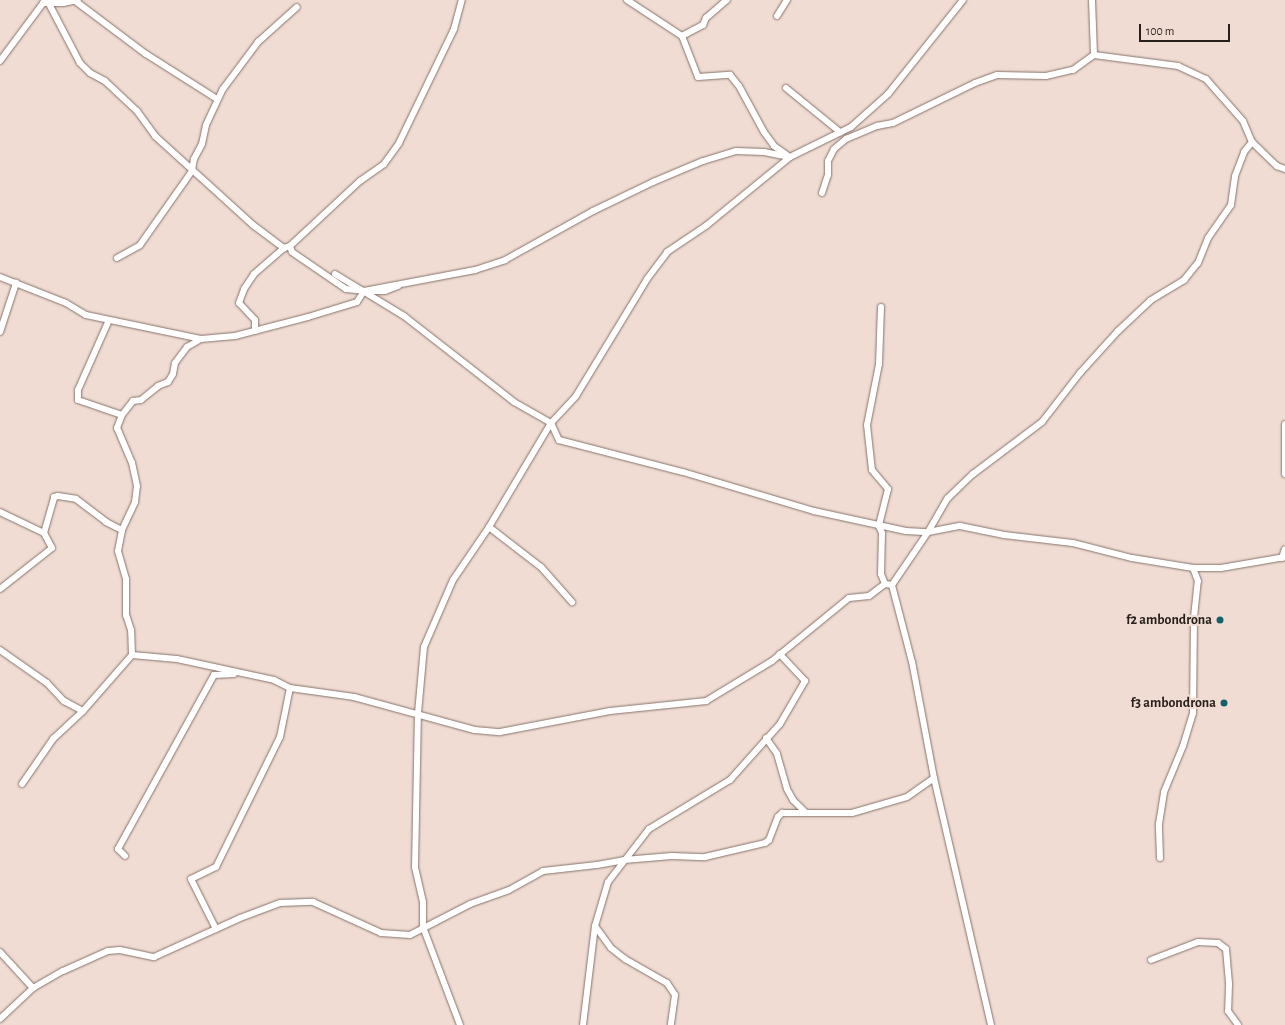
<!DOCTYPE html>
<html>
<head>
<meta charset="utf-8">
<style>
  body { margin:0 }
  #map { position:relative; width:1285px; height:1025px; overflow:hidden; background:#f0dcd3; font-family:"Alegreya Sans",sans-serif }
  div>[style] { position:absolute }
  .roads { filter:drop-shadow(0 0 1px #85736a) drop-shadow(0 0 1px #85736a) }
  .minor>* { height:6px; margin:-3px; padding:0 3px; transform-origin:3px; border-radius:3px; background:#fff }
  .dots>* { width:11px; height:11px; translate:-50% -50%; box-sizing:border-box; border:2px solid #f0dcd3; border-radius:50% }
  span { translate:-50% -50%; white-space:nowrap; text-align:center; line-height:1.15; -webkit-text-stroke:4px #f0dcd3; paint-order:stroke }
  .poi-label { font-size:14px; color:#261f1b; font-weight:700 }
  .right { translate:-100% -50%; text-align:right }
  .scale { position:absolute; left:1139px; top:24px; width:91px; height:18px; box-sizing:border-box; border:2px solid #261f1b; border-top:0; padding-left:5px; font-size:12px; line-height:14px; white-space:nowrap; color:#261f1b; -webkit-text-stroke:3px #f0dcd3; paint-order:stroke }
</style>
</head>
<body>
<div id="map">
  <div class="roads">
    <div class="minor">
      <i style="left:47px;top:0;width:71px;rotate:62.4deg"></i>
      <i style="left:80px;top:63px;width:14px;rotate:45deg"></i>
      <i style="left:90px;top:73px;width:17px;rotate:28deg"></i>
      <i style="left:105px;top:81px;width:44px;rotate:43.2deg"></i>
      <i style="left:137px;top:111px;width:31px;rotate:54deg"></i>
      <i style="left:155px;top:136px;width:132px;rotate:42.2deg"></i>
      <i style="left:253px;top:225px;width:39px;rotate:37deg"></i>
      <i style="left:284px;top:248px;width:6px;rotate:-18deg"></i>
      <i style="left:290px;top:246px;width:6px;rotate:72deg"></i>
      <i style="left:292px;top:252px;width:65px;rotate:34.4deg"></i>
      <i style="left:346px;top:289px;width:18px;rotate:6deg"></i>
      <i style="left:364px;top:291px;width:113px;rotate:-10.7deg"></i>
      <i style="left:475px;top:270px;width:32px;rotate:-18deg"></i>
      <i style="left:505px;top:260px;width:101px;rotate:-29.1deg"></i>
      <i style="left:593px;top:211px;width:67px;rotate:-25.8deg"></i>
      <i style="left:653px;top:182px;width:54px;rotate:-22.8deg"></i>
      <i style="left:703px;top:161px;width:34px;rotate:-17deg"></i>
      <i style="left:736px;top:151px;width:28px;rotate:2deg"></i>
      <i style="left:764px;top:152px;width:26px;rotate:11deg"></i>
      <i style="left:74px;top:0;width:90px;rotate:36.9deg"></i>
      <i style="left:146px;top:54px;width:84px;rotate:32.4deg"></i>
      <i style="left:627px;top:0;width:66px;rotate:33.2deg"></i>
      <i style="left:682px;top:36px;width:44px;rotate:68.7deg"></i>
      <i style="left:698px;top:77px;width:32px;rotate:-4deg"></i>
      <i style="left:730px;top:75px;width:14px;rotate:51deg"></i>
      <i style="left:739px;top:86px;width:52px;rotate:61.5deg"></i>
      <i style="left:764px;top:132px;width:17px;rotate:54deg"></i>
      <i style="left:774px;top:146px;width:16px;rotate:35deg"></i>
      <i style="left:1092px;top:0;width:55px;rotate:87.9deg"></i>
      <i style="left:1094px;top:55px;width:85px;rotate:7.5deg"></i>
      <i style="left:1178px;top:66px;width:31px;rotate:25deg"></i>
      <i style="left:1206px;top:79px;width:56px;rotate:48.6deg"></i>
      <i style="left:1243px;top:121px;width:23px;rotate:67deg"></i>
      <i style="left:1252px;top:142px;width:35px;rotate:44deg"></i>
      <i style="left:1277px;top:166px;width:9px;rotate:21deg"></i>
      <i style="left:777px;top:16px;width:19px;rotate:-58deg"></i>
      <i style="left:682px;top:36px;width:24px;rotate:-28deg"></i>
      <i style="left:703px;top:25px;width:8px;rotate:-67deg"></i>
      <i style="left:706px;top:18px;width:28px;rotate:-41deg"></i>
      <i style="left:0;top:61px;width:72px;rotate:-53.4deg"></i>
      <i style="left:43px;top:3px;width:20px"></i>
      <i style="left:63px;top:3px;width:15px;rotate:-11deg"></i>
      <i style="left:786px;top:88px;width:70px;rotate:39.2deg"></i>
      <i style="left:822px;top:193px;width:19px;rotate:-72deg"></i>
      <i style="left:828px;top:175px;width:14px;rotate:-90deg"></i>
      <i style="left:828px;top:161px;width:13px;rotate:-63deg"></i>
      <i style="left:834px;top:149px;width:16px;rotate:-40deg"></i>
      <i style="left:846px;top:139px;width:34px;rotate:-23deg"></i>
      <i style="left:877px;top:126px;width:16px;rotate:-11deg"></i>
      <i style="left:893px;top:123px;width:91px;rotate:-26deg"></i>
      <i style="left:975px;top:83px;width:23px;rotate:-20deg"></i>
      <i style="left:997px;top:75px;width:49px;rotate:1.2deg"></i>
      <i style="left:1046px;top:76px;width:28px;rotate:-13deg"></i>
      <i style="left:1073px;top:70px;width:26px;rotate:-36deg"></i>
      <i style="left:290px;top:246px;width:96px;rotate:-42.9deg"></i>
      <i style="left:360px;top:181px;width:29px;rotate:-35deg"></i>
      <i style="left:384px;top:164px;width:26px;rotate:-54deg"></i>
      <i style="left:399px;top:143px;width:127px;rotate:-64.2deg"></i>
      <i style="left:454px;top:29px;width:30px;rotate:-75deg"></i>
      <i style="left:117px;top:258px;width:26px;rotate:-29deg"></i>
      <i style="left:140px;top:245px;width:90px;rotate:-54.9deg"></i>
      <i style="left:192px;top:171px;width:12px;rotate:-81deg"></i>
      <i style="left:194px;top:159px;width:17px;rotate:-62deg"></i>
      <i style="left:202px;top:144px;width:19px;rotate:-78deg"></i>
      <i style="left:206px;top:125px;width:40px;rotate:-65deg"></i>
      <i style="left:223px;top:89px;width:59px;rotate:-53.3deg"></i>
      <i style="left:258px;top:42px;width:52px;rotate:-41.9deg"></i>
      <i style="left:335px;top:274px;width:81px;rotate:31.3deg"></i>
      <i style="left:404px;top:316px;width:140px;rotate:38deg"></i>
      <i style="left:514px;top:402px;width:43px;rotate:29.6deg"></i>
      <i style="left:551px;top:423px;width:19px;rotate:65deg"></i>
      <i style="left:559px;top:440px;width:128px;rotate:14.5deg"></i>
      <i style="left:683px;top:472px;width:137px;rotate:16.6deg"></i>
      <i style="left:814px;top:511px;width:94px;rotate:12.3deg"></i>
      <i style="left:906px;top:531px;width:22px;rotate:3deg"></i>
      <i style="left:928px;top:532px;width:33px;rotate:-11deg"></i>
      <i style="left:960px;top:526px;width:45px;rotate:11.6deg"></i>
      <i style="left:1004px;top:535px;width:69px;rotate:6.6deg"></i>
      <i style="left:1073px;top:543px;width:61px;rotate:14.3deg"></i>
      <i style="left:1132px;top:558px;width:62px;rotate:9.3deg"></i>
      <i style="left:1193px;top:568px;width:28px"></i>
      <i style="left:1221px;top:568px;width:65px;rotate:-9.8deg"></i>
      <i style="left:0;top:277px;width:71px;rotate:21.5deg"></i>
      <i style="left:66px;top:303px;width:23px;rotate:31deg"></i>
      <i style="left:86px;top:315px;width:117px;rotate:11.8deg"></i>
      <i style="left:201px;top:339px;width:34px;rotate:-5deg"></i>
      <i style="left:235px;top:336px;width:75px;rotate:-14.6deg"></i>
      <i style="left:308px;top:317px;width:51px;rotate:-17deg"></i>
      <i style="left:357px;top:302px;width:13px;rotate:-58deg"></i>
      <i style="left:364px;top:291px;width:21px"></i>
      <i style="left:385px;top:291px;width:14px;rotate:-21deg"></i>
      <i style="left:881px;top:307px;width:57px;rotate:92deg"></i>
      <i style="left:879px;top:364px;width:62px;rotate:101.1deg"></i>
      <i style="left:867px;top:425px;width:45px;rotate:83.7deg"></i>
      <i style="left:872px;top:470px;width:25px;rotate:50deg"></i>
      <i style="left:888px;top:489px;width:38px;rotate:104deg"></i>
      <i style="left:879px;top:526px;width:8px;rotate:67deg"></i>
      <i style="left:882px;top:533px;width:41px;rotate:91.4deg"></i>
      <i style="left:881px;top:574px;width:11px;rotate:68deg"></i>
      <i style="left:109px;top:320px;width:77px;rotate:113.9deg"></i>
      <i style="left:78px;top:390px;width:10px;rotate:90deg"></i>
      <i style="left:78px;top:400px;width:46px;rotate:18.8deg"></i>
      <i style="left:255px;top:331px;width:11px;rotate:-90deg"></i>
      <i style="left:255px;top:320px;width:23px;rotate:-133deg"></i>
      <i style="left:239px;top:303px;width:15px;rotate:-70deg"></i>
      <i style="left:244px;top:289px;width:18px;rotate:-56deg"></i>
      <i style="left:254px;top:274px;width:40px;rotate:-41deg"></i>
      <i style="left:0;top:332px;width:52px;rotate:-71.9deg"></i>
      <i style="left:1285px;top:424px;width:50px;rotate:90deg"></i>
      <i style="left:0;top:512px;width:49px;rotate:25.5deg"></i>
      <i style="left:44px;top:533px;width:17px;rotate:62deg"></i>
      <i style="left:52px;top:548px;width:66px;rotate:141.7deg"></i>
      <i style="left:489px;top:527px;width:66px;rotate:37.6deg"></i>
      <i style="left:541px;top:567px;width:47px;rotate:48.5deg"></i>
      <i style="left:44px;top:533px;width:37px;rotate:-74deg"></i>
      <i style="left:54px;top:497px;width:4px;rotate:-14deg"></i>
      <i style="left:58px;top:496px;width:18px;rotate:9deg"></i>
      <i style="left:76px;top:499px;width:38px;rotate:37deg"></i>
      <i style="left:106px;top:522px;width:18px;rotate:27deg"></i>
      <i style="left:1282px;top:558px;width:9px;rotate:-72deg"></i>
      <i style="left:0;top:650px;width:57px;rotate:35.1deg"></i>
      <i style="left:47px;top:683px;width:25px;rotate:47deg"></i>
      <i style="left:64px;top:701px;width:21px;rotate:28deg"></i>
      <i style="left:132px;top:655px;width:45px;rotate:5.1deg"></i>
      <i style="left:177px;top:659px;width:99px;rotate:12.2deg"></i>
      <i style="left:274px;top:680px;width:18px;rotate:27deg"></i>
      <i style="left:290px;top:688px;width:65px;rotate:8deg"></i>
      <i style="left:354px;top:697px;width:125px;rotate:15.3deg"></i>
      <i style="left:475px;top:730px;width:25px;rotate:5deg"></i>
      <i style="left:500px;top:732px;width:112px;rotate:-10.8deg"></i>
      <i style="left:610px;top:711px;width:97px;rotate:-5.9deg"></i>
      <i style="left:706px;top:701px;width:77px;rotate:-31.2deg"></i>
      <i style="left:772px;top:661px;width:99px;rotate:-39.3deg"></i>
      <i style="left:849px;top:598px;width:20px;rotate:-6deg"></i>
      <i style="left:869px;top:596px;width:20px;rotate:-37deg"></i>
      <i style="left:885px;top:584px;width:7px;rotate:8deg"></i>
      <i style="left:766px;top:738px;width:19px;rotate:55deg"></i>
      <i style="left:777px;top:754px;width:36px;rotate:74deg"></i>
      <i style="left:787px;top:789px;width:13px;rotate:61deg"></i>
      <i style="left:793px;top:800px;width:18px;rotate:45deg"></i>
      <i style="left:22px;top:784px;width:55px;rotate:-55.4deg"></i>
      <i style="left:53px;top:739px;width:41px;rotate:-43deg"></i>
      <i style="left:83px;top:711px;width:74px;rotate:-48.8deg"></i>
      <i style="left:132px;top:655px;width:25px;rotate:-92deg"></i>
      <i style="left:131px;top:630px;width:16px;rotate:-108deg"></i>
      <i style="left:126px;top:615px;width:36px;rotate:-90deg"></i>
      <i style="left:126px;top:579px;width:29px;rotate:-106deg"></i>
      <i style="left:118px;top:551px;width:21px;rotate:-79deg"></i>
      <i style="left:122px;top:530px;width:31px;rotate:-65deg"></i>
      <i style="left:135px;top:502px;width:16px;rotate:-83deg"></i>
      <i style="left:137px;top:486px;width:24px;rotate:-102deg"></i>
      <i style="left:132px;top:463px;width:38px;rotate:-113deg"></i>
      <i style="left:117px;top:428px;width:14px;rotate:-69deg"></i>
      <i style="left:122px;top:415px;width:18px;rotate:-52deg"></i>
      <i style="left:133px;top:401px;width:8px;rotate:-7deg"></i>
      <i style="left:141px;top:400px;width:22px;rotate:-39deg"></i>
      <i style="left:158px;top:386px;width:11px;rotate:-22deg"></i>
      <i style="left:168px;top:382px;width:9px;rotate:-58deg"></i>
      <i style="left:173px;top:374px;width:11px;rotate:-80deg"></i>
      <i style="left:175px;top:363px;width:20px;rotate:-53deg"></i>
      <i style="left:187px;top:347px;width:16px;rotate:-30deg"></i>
      <i style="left:125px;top:856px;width:10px;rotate:-135deg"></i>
      <i style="left:118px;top:849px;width:199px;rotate:-61.1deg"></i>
      <i style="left:214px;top:675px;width:20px;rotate:-3deg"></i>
      <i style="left:1160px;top:858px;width:34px;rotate:-92deg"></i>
      <i style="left:1159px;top:824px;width:32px;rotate:-81deg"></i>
      <i style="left:1164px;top:792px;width:50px;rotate:-67.6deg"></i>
      <i style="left:1183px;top:746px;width:34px;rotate:-73deg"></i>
      <i style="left:1193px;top:713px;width:96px;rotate:-89.4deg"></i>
      <i style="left:1194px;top:617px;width:36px;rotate:-84deg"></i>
      <i style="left:1198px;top:581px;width:14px;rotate:-111deg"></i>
      <i style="left:595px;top:926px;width:27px;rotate:54deg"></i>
      <i style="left:611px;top:948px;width:18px;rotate:38deg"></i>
      <i style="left:625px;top:959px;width:48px;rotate:29.7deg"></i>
      <i style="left:667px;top:983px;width:14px;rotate:56deg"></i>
      <i style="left:675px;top:995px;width:30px;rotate:98deg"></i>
      <i style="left:216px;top:929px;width:56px;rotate:-116.6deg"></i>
      <i style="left:191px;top:879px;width:28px;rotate:-26deg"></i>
      <i style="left:216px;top:867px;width:145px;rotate:-63.8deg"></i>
      <i style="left:280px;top:737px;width:50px;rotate:-78.5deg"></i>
      <i style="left:0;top:952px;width:49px;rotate:47.5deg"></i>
      <i style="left:33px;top:988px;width:34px;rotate:-30deg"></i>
      <i style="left:63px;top:971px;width:49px;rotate:-24deg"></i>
      <i style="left:108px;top:951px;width:12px;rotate:-5deg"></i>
      <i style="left:120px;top:950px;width:35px;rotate:12deg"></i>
      <i style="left:154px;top:957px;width:94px;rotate:-24.4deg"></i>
      <i style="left:240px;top:918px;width:43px;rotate:-20.6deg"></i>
      <i style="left:280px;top:903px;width:33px;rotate:-2deg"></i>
      <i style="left:313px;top:902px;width:75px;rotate:24.5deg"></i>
      <i style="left:381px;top:933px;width:29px;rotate:4deg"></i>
      <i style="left:410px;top:935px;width:68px;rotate:-27.3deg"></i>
      <i style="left:470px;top:904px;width:41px;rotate:-19.7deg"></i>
      <i style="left:509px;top:890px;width:39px;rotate:-29deg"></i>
      <i style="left:543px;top:871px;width:54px;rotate:-6.3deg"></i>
      <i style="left:597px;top:865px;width:27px;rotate:-10deg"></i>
      <i style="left:624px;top:860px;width:48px;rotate:-4.8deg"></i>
      <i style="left:672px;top:856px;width:33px;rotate:2deg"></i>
      <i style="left:705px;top:857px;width:62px;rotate:-13.1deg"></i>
      <i style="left:765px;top:843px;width:5px;rotate:-37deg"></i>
      <i style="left:769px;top:840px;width:25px;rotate:-69deg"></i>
      <i style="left:778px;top:817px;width:6px;rotate:-45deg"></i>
      <i style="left:782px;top:813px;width:70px"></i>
      <i style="left:852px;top:813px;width:57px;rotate:-16.2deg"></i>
      <i style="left:907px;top:797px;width:33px;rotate:-35deg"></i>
      <i style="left:1151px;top:960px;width:50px;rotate:-21deg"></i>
      <i style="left:1198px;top:942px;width:20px;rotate:3deg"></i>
      <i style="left:1218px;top:943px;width:10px;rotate:37deg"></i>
      <i style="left:1226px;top:949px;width:36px;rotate:85deg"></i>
      <i style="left:1229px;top:985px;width:26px;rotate:92deg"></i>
      <i style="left:1228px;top:1011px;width:17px;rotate:54deg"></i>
      <i style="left:0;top:1019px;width:45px;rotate:-43.2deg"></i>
      <i style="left:460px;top:1025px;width:105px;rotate:-110.7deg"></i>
      <i style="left:423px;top:927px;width:25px;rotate:-90deg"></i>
      <i style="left:423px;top:902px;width:36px;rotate:-103deg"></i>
      <i style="left:415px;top:867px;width:154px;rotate:-88.9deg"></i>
      <i style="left:418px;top:713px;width:66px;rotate:-84.8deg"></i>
      <i style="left:424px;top:647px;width:73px;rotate:-66.6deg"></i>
      <i style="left:453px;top:580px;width:64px;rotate:-55.8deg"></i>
      <i style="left:489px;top:527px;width:121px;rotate:-59.2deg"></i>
      <i style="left:551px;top:423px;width:37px;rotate:-47deg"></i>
      <i style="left:576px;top:396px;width:137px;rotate:-58.7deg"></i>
      <i style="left:647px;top:279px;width:34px;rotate:-53deg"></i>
      <i style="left:667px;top:252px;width:48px;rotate:-34deg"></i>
      <i style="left:707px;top:225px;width:107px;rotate:-39.3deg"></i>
      <i style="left:790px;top:157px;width:68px;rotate:-26.2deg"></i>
      <i style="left:851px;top:127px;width:50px;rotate:-41.7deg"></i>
      <i style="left:888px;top:94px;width:120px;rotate:-51.4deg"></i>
      <i style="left:583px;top:1025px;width:100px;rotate:-83.1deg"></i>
      <i style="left:595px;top:926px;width:46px;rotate:-73.5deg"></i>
      <i style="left:608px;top:882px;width:67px;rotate:-52.3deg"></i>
      <i style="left:649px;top:829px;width:95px;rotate:-31.2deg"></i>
      <i style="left:730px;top:780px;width:75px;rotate:-48.2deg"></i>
      <i style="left:780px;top:724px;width:50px;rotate:-59.8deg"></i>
      <i style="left:805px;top:681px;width:37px;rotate:-133deg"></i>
      <i style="left:991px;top:1025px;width:253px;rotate:-103deg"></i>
      <i style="left:934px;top:778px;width:118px;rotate:-100.7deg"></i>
      <i style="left:912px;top:662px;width:80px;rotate:-104.6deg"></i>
      <i style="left:892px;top:585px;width:64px;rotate:-55.8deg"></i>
      <i style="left:928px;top:532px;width:39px;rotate:-60deg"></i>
      <i style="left:948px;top:498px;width:35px;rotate:-44deg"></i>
      <i style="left:973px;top:474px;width:86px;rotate:-37deg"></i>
      <i style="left:1042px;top:422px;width:62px;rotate:-52.2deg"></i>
      <i style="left:1080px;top:373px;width:57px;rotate:-47.9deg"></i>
      <i style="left:1118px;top:331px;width:45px;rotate:-43.2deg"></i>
      <i style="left:1151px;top:300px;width:39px;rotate:-31deg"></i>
      <i style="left:1184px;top:280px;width:22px;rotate:-51deg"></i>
      <i style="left:1198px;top:263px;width:27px;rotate:-68deg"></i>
      <i style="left:1208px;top:238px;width:40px;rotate:-55.1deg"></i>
      <i style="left:1231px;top:205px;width:29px;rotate:-82deg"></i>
      <i style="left:1235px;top:176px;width:26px;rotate:-69deg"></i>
      <i style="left:1244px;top:152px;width:13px;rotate:-51deg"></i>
    </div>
  </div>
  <div class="dots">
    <i style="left:1220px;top:620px;background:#14616c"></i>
    <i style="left:1224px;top:703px;background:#14616c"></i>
  </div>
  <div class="poi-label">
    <span class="right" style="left:1212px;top:620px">f2 ambondrona</span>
    <span class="right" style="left:1216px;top:703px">f3 ambondrona</span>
  </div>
  <div class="scale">100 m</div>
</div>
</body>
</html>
